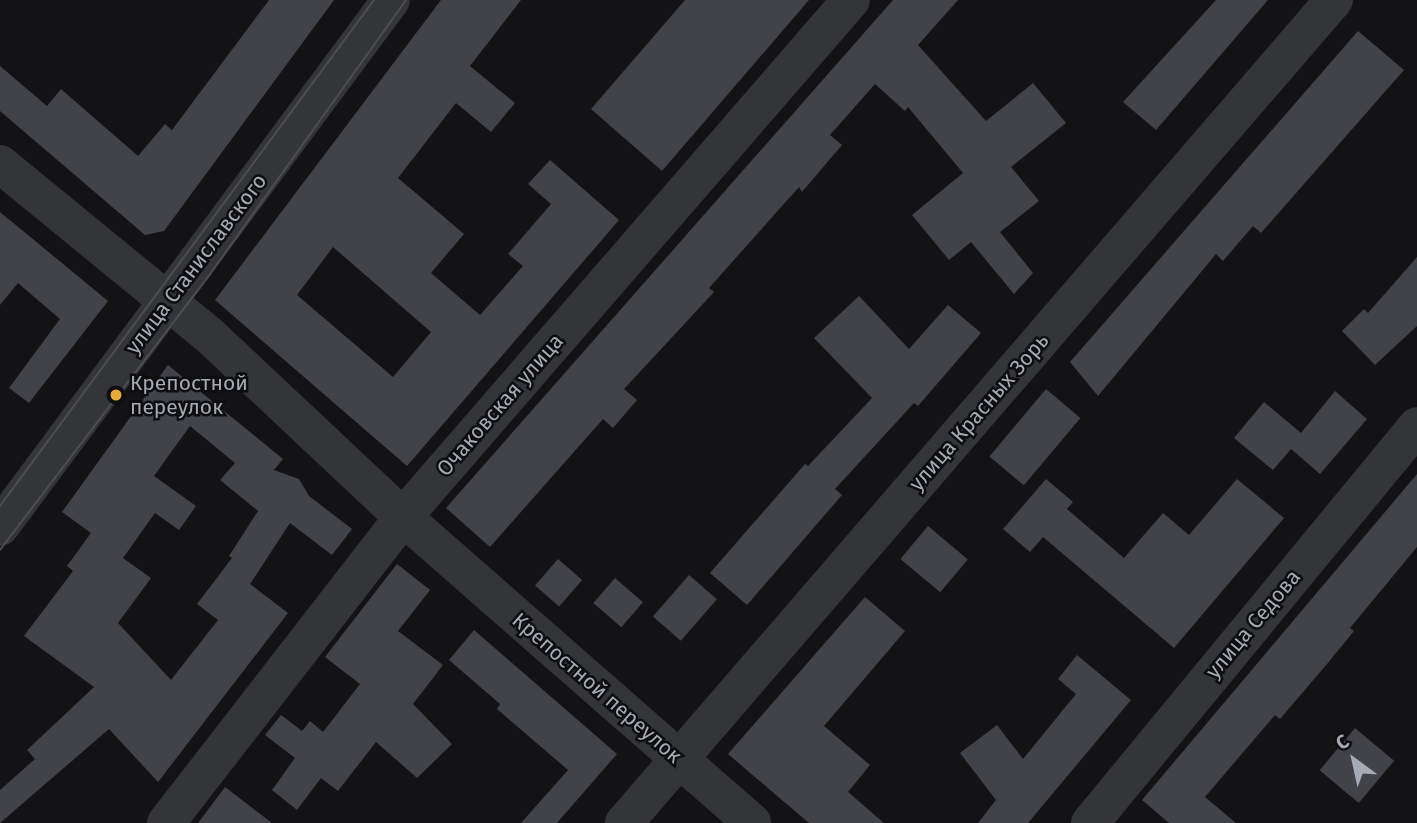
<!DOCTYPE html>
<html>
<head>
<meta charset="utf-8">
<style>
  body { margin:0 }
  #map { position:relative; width:1417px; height:823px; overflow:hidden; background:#131315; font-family:"Fira Sans",sans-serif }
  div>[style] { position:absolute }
  .building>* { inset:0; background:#424348; transform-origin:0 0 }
  .minor>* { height:38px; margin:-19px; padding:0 19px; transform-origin:19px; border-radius:19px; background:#343539 }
  .tram>* { height:2px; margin:-1px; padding:0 1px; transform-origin:1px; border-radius:1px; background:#4c4d52 }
  .dots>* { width:19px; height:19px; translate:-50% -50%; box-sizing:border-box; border:4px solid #0e0e10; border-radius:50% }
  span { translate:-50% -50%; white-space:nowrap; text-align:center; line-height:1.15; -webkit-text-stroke:5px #0e0e10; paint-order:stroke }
  .street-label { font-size:21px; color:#a6aab4 }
  .poi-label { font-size:21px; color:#a6aab4 }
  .left { translate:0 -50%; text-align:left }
  .north { position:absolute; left:1319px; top:725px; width:70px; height:70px; -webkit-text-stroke:5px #0e0e10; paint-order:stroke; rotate:327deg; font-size:19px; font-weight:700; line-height:28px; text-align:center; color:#a6aab4 }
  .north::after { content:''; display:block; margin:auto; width:24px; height:32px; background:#a6aab4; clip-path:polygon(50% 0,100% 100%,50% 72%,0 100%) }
</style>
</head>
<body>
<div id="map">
  <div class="building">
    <i style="clip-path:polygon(269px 0,334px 0,164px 231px,145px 235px,0 111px,0 66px,47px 106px,61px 89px,138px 156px,165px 124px,172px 130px)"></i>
    <i style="clip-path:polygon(evenodd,441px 0,521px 0,470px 66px,515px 103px,491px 132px,456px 103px,398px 178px,464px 234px,431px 273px,480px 315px,523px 266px,508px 254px,551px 204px,528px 184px,550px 160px,619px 220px,407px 466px,215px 300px,441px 0,333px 247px,431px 332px,393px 377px,297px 295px,333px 247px)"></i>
    <i style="clip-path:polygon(685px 0,809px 0,662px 171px,591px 109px)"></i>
    <i style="clip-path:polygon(893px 0,958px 0,918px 45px,986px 121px,1033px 83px,1066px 123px,1011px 167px,1039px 201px,1000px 232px,1033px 273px,1014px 294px,971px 242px,949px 260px,912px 215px,963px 173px,908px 107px,905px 111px,875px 84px,830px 135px,842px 145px,802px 192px,799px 187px,709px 288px,714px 292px,624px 389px,637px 400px,613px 428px,603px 419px,490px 547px,446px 508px)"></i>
    <i style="clip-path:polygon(1216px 0,1268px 0,1156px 130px,1123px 102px)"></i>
    <i style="clip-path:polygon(1358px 31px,1404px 70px,1261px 233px,1253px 226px,1223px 261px,1216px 254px,1098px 396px,1070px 362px)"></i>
    <i style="clip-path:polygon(0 212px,108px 301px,29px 403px,9px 388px,60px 319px,18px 283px,0 305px)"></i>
    <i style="clip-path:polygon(1417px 257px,1417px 326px,1375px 365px,1342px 331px,1364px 309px,1368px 313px)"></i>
    <i style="clip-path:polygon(859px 296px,909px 349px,948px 305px,981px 333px,918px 406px,914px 403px,835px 489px,842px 495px,747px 605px,710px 573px,805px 464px,808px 466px,872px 398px,814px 338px)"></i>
    <i style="clip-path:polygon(evenodd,168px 365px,283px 459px,274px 470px,299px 479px,309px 496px,352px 529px,332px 555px,290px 523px,250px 584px,288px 613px,158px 782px,109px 729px,0 823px,0 790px,35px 759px,27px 750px,94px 687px,24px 636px,73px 571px,67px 566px,91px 533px,62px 512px,168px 365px,190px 426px,235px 463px,220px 480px,258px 511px,229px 556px,232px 558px,197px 604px,218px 620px,171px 680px,118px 623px,151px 578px,123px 558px,155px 513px,179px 530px,196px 506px,154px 476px,190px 426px)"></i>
    <i style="left:1046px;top:389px;width:45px;height:88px;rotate:40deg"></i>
    <i style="clip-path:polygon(1335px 391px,1367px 419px,1320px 474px,1291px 449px,1273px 470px,1234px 438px,1264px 402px,1301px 433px)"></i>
    <i style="clip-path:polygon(1417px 474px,1417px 547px,1350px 628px,1354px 631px,1327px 664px,1280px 719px,1275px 715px,1205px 797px,1236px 823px,1169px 823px,1142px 800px)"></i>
    <i style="clip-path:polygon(1046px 479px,1073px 502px,1067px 509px,1124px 558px,1163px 513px,1189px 535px,1237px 479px,1284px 518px,1174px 648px,1043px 537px,1030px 552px,1003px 529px)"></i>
    <i style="left:928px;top:526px;width:52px;height:43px;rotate:40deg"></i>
    <i style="left:558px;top:559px;width:32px;height:35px;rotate:41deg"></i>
    <i style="clip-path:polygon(397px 564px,430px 590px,398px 631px,443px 665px,413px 704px,452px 744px,417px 778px,376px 742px,338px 791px,321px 778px,297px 810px,272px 790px,295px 758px,265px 735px,281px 715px,302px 731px,310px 721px,323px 732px,360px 684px,325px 657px)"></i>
    <i style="left:689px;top:575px;width:37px;height:55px;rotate:41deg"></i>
    <i style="left:615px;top:578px;width:37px;height:33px;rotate:41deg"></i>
    <i style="clip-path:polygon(865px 597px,905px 631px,824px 726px,870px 765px,848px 792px,884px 823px,809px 823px,728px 754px)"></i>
    <i style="clip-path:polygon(474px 630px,617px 754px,557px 823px,521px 823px,568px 770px,497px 709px,500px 704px,449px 660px)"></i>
    <i style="clip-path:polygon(1077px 655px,1131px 700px,1028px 823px,978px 823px,996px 800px,960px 753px,997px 725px,1023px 759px,1076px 694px,1058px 679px)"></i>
    <i style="left:1355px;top:728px;width:51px;height:55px;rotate:40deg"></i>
    <i style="clip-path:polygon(225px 787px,272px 823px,198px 823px)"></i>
  </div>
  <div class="minor">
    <i style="left:0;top:164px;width:270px;rotate:39.3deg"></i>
    <i style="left:209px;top:335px;width:266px;rotate:43.2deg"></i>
    <i style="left:403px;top:517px;width:464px;rotate:41.2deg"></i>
    <i style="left:0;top:527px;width:656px;rotate:-53.43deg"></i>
    <i style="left:166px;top:823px;width:387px;rotate:-52.2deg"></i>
    <i style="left:403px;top:517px;width:684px;rotate:-49.09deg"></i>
    <i style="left:624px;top:823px;width:1087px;rotate:-49.22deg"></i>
    <i style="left:1090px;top:823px;width:514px;rotate:-50.52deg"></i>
  </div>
  <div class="tram">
    <i style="left:0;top:506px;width:629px;rotate:-53.53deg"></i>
    <i style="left:0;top:550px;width:347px;rotate:-52.7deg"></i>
    <i style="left:210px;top:274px;width:337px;rotate:-54.4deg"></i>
  </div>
  <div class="dots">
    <i style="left:116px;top:395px;background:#e5ac3a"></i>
  </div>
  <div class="street-label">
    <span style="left:196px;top:264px;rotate:-53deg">улица Станиславского</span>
    <span style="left:500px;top:405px;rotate:-49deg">Очаковская улица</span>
    <span style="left:979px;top:412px;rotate:-49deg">улица Красных Зорь</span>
    <span style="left:1253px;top:624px;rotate:-50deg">улица Седова</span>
    <span style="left:597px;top:688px;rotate:41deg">Крепостной переулок</span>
  </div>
  <div class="poi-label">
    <span class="left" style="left:130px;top:395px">Крепостной<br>переулок</span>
  </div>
  <div class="north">С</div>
</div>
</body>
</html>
